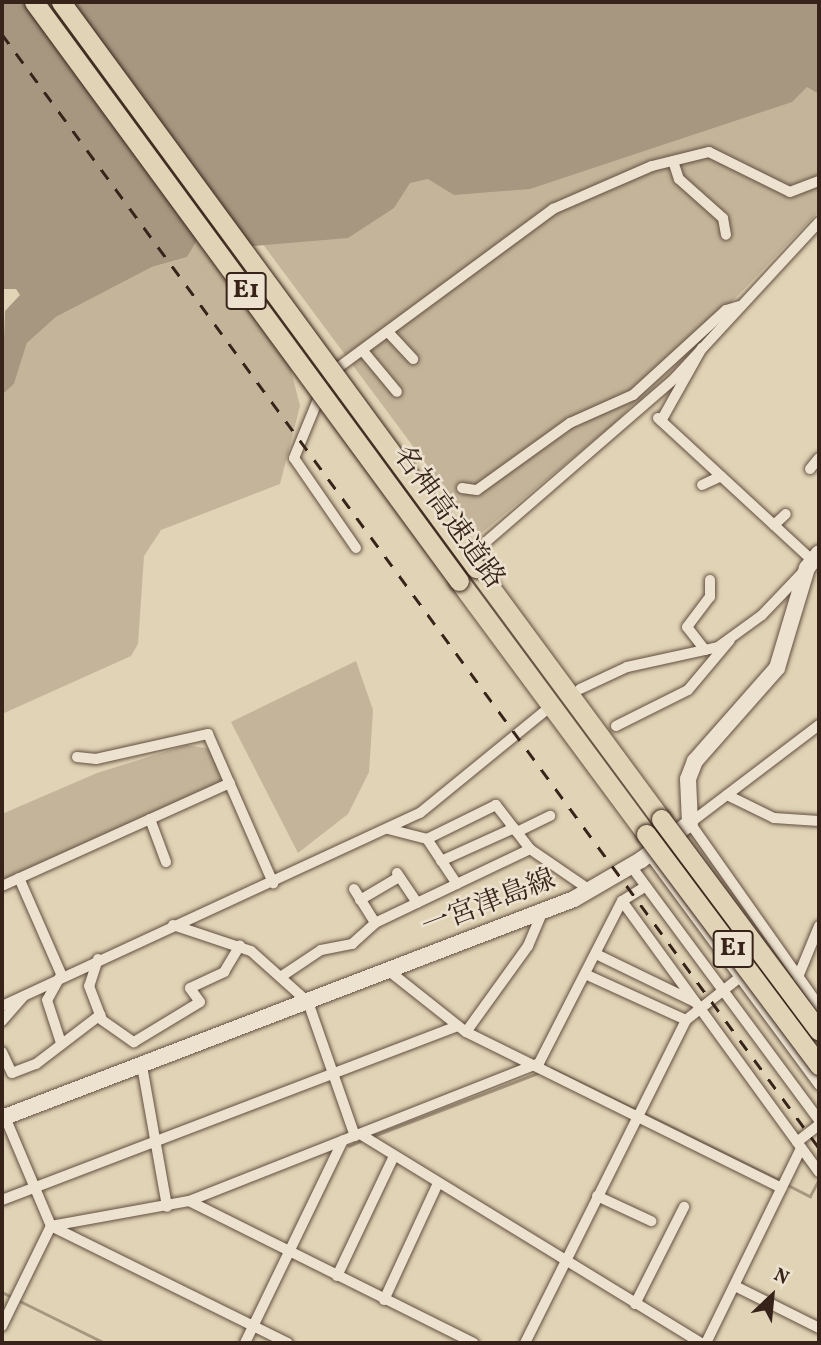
<!DOCTYPE html>
<html>
<head>
<meta charset="utf-8">
<style>
  body { margin:0 }
  #map { position:relative; width:821px; height:1345px; overflow:hidden; background:#e1d3b5; font-family:Vollkorn,"Noto Serif JP",serif }
  div>[style] { position:absolute }
  .green>* { inset:0; background:#c4b59a }
  .water>* { inset:0; background:#a79780 }
  .stream>* { height:2.5px; margin:-1.25px; padding:0 1.25px; transform-origin:1.25px; border-radius:1.25px; background:#a79780 }
  .roads { filter:drop-shadow(0 0 2px #624f40) drop-shadow(0 0 2px #624f40) }
  .minor>* { height:10px; margin:-5px; padding:0 5px; transform-origin:5px; border-radius:5px; background:#ece2cf }
  .secondary>* { height:16px; margin:-8px; padding:0 8px; transform-origin:8px; border-radius:8px; background:#ece2cf }
  .motorway>* { height:19px; margin:-9.5px; padding:0 9.5px; transform-origin:9.5px; border-radius:9.5px; background:#e1d3b5 }
  .rail>* { height:2.5px; margin-top:-1.25px; transform-origin:0; background:repeating-linear-gradient(90deg,#372319 0 12px,transparent 0 24px) }
  .bridges { filter:drop-shadow(0 0 2px #372319) drop-shadow(0 0 2px #372319) }
  .motorway-bridge>* { height:19px; margin:-9.5px; padding:0 9.5px; transform-origin:9.5px; border-radius:9.5px; background:#e1d3b5 }
  span { translate:-50% -50%; white-space:nowrap; text-align:center; line-height:1.15; -webkit-text-stroke:5px #ece2cf; paint-order:stroke }
  .shield-label span { padding:2px 5px; background:#ece2cf; border:2px solid; border-radius:5px; -webkit-text-stroke-width:0 }
  .shield-label { font-size:26px; color:#372319; font-weight:700 }
  .street-label { font-size:28px; color:#372319 }
  .frame { position:absolute; inset:0; border:4px solid #372319; pointer-events:none }
  .north { position:absolute; left:737px; top:1261px; width:70px; height:70px; -webkit-text-stroke:5px #ece2cf; paint-order:stroke; rotate:26deg; font-size:19px; font-weight:700; line-height:28px; text-align:center; color:#372319 }
  .north::after { content:''; display:block; margin:auto; width:24px; height:32px; background:#372319; clip-path:polygon(50% 0,100% 100%,50% 72%,0 100%) }
</style>
</head>
<body>
<div id="map">
  <div class="green">
    <i style="clip-path:polygon(819px 83px,819px 211px,614px 424px,479px 535px,259px 239px,391px 185px)"></i>
    <i style="clip-path:polygon(198px 237px,287px 354px,300px 406px,280px 484px,161px 530px,144px 556px,138px 644px,131px 656px,2px 714px,2px 395px,14px 384px,27px 343px,56px 317px,152px 267px,187px 257px)"></i>
    <i style="clip-path:polygon(356px 661px,373px 710px,369px 772px,348px 814px,298px 853px,231px 722px)"></i>
    <i style="clip-path:polygon(187px 745px,211px 749px,227px 782px,2px 882px,2px 814px,97px 773px)"></i>
  </div>
  <div class="water">
    <i style="clip-path:polygon(2px 2px,819px 2px,819px 94px,807px 87px,792px 102px,530px 189px,454px 195px,428px 179px,410px 183px,394px 208px,348px 238px,254px 246px,199px 237px,187px 257px,152px 267px,56px 317px,27px 343px,14px 384px,2px 395px,5px 311px,20px 295px,16px 289px,2px 289px)"></i>
  </div>
  <div class="stream">
    <i style="left:551px;top:1068px;width:96px;rotate:26deg"></i>
    <i style="left:646px;top:1114px;width:151px;rotate:26.4deg"></i>
    <i style="left:373px;top:1136px;width:177px;rotate:-20.9deg"></i>
    <i style="left:349px;top:1146px;width:13px;rotate:-23deg"></i>
    <i style="left:788px;top:1185px;width:25px;rotate:27deg"></i>
    <i style="left:810px;top:1196px;width:17px;rotate:-62deg"></i>
    <i style="left:2px;top:1292px;width:11px;rotate:27deg"></i>
    <i style="left:20px;top:1301px;width:95px;rotate:26.3deg"></i>
  </div>
  <div class="roads">
    <div class="minor">
      <i style="left:673px;top:161px;width:19px;rotate:72deg"></i>
      <i style="left:679px;top:179px;width:59px;rotate:41.6deg"></i>
      <i style="left:723px;top:218px;width:17px;rotate:80deg"></i>
      <i style="left:388px;top:332px;width:37px;rotate:47deg"></i>
      <i style="left:363px;top:351px;width:53px;rotate:50.3deg"></i>
      <i style="left:658px;top:418px;width:211px;rotate:42.7deg"></i>
      <i style="left:661px;top:421px;width:84px;rotate:-60.7deg"></i>
      <i style="left:810px;top:469px;width:14px;rotate:-51deg"></i>
      <i style="left:702px;top:485px;width:21px;rotate:-25deg"></i>
      <i style="left:462px;top:488px;width:15px;rotate:8deg"></i>
      <i style="left:477px;top:490px;width:115px;rotate:-35.8deg"></i>
      <i style="left:570px;top:423px;width:69px;rotate:-24deg"></i>
      <i style="left:633px;top:395px;width:126px;rotate:-42.4deg"></i>
      <i style="left:726px;top:310px;width:15px;rotate:-16deg"></i>
      <i style="left:774px;top:525px;width:16px;rotate:-43deg"></i>
      <i style="left:487px;top:541px;width:249px;rotate:-40.9deg"></i>
      <i style="left:675px;top:378px;width:212px;rotate:-47.3deg"></i>
      <i style="left:356px;top:548px;width:109px;rotate:-124.6deg"></i>
      <i style="left:294px;top:458px;width:90px;rotate:-67.7deg"></i>
      <i style="left:328px;top:375px;width:280px;rotate:-36.4deg"></i>
      <i style="left:553px;top:209px;width:108px;rotate:-23.5deg"></i>
      <i style="left:652px;top:166px;width:59px;rotate:-13.8deg"></i>
      <i style="left:709px;top:152px;width:90px;rotate:26.3deg"></i>
      <i style="left:790px;top:192px;width:31px;rotate:-21deg"></i>
      <i style="left:705px;top:650px;width:29px;rotate:-128deg"></i>
      <i style="left:687px;top:627px;width:38px;rotate:-53deg"></i>
      <i style="left:710px;top:597px;width:17px;rotate:-90deg"></i>
      <i style="left:580px;top:689px;width:52px;rotate:-25.1deg"></i>
      <i style="left:627px;top:667px;width:93px;rotate:-12.4deg"></i>
      <i style="left:718px;top:647px;width:54px;rotate:-36deg"></i>
      <i style="left:762px;top:615px;width:62px;rotate:-46.3deg"></i>
      <i style="left:819px;top:725px;width:162px;rotate:142.8deg"></i>
      <i style="left:690px;top:823px;width:224px;rotate:54.8deg"></i>
      <i style="left:616px;top:726px;width:80px;rotate:-26.6deg"></i>
      <i style="left:688px;top:690px;width:65px;rotate:-50deg"></i>
      <i style="left:77px;top:757px;width:19px;rotate:6deg"></i>
      <i style="left:96px;top:759px;width:115px;rotate:-12.6deg"></i>
      <i style="left:208px;top:734px;width:163px;rotate:66.4deg"></i>
      <i style="left:727px;top:795px;width:52px;rotate:26.1deg"></i>
      <i style="left:774px;top:818px;width:45px;rotate:3.8deg"></i>
      <i style="left:150px;top:819px;width:46px;rotate:69.6deg"></i>
      <i style="left:388px;top:829px;width:40px;rotate:14.4deg"></i>
      <i style="left:427px;top:839px;width:54px;rotate:56.3deg"></i>
      <i style="left:517px;top:832px;width:37px;rotate:-26deg"></i>
      <i style="left:530px;top:849px;width:74px;rotate:34.5deg"></i>
      <i style="left:649px;top:854px;width:287px;rotate:53.6deg"></i>
      <i style="left:441px;top:861px;width:80px;rotate:-24.3deg"></i>
      <i style="left:631px;top:866px;width:316px;rotate:53.5deg"></i>
      <i style="left:397px;top:873px;width:36px;rotate:56deg"></i>
      <i style="left:19px;top:878px;width:107px;rotate:66.3deg"></i>
      <i style="left:2px;top:886px;width:250px;rotate:-24.3deg"></i>
      <i style="left:354px;top:889px;width:40px;rotate:58deg"></i>
      <i style="left:360px;top:900px;width:45px;rotate:-30.5deg"></i>
      <i style="left:622px;top:901px;width:28px;rotate:-32deg"></i>
      <i style="left:173px;top:925px;width:82px;rotate:18.4deg"></i>
      <i style="left:251px;top:951px;width:76px;rotate:41.8deg"></i>
      <i style="left:308px;top:1002px;width:142px;rotate:70.7deg"></i>
      <i style="left:596px;top:954px;width:110px;rotate:25.9deg"></i>
      <i style="left:98px;top:959px;width:28px;rotate:108deg"></i>
      <i style="left:89px;top:986px;width:36px;rotate:69deg"></i>
      <i style="left:102px;top:1020px;width:39px;rotate:35deg"></i>
      <i style="left:134px;top:1042px;width:77px;rotate:-31.2deg"></i>
      <i style="left:200px;top:1002px;width:17px;rotate:-126deg"></i>
      <i style="left:190px;top:988px;width:38px;rotate:-25deg"></i>
      <i style="left:224px;top:972px;width:31px;rotate:-59deg"></i>
      <i style="left:389px;top:971px;width:98px;rotate:38.4deg"></i>
      <i style="left:466px;top:1032px;width:352px;rotate:26.3deg"></i>
      <i style="left:585px;top:974px;width:111px;rotate:24.5deg"></i>
      <i style="left:282px;top:976px;width:47px;rotate:-33.7deg"></i>
      <i style="left:321px;top:950px;width:32px;rotate:-11deg"></i>
      <i style="left:352px;top:944px;width:31px;rotate:-42deg"></i>
      <i style="left:375px;top:923px;width:172px;rotate:-25.5deg"></i>
      <i style="left:530px;top:849px;width:56px;rotate:-127.7deg"></i>
      <i style="left:496px;top:805px;width:77px;rotate:153.8deg"></i>
      <i style="left:60px;top:977px;width:26px;rotate:119deg"></i>
      <i style="left:47px;top:1000px;width:45px;rotate:72deg"></i>
      <i style="left:798px;top:977px;width:55px;rotate:-67.6deg"></i>
      <i style="left:2px;top:1006px;width:460px;rotate:-24.8deg"></i>
      <i style="left:420px;top:813px;width:160px;rotate:-39.2deg"></i>
      <i style="left:2px;top:1021px;width:32px;rotate:-49deg"></i>
      <i style="left:466px;top:1032px;width:106px;rotate:-54.2deg"></i>
      <i style="left:528px;top:946px;width:38px;rotate:-67deg"></i>
      <i style="left:2px;top:1052px;width:23px;rotate:65deg"></i>
      <i style="left:12px;top:1073px;width:26px;rotate:-21deg"></i>
      <i style="left:36px;top:1064px;width:81px;rotate:-37.4deg"></i>
      <i style="left:142px;top:1066px;width:143px;rotate:79.9deg"></i>
      <i style="left:5px;top:1117px;width:118px;rotate:67.1deg"></i>
      <i style="left:51px;top:1226px;width:264px;rotate:26.3deg"></i>
      <i style="left:360px;top:1134px;width:400px;rotate:31.5deg"></i>
      <i style="left:797px;top:1142px;width:28px;rotate:-38deg"></i>
      <i style="left:597px;top:1196px;width:60px;rotate:24.8deg"></i>
      <i style="left:2px;top:1200px;width:487px;rotate:-20.9deg"></i>
      <i style="left:189px;top:1201px;width:318px;rotate:26.5deg"></i>
      <i style="left:337px;top:1276px;width:133px;rotate:-64.6deg"></i>
      <i style="left:735px;top:1286px;width:94px;rotate:26.6deg"></i>
      <i style="left:384px;top:1300px;width:129px;rotate:-65.2deg"></i>
      <i style="left:635px;top:1304px;width:109px;rotate:-63.2deg"></i>
      <i style="left:2px;top:1326px;width:111px;rotate:-63.9deg"></i>
      <i style="left:51px;top:1226px;width:140px;rotate:-10.3deg"></i>
      <i style="left:189px;top:1201px;width:376px;rotate:-21.5deg"></i>
      <i style="left:539px;top:1063px;width:182px;rotate:-62.9deg"></i>
      <i style="left:622px;top:901px;width:335px;rotate:54deg"></i>
      <i style="left:245px;top:1343px;width:225px;rotate:-64.2deg"></i>
      <i style="left:525px;top:1343px;width:361px;rotate:-63.5deg"></i>
      <i style="left:686px;top:1020px;width:69px;rotate:-38.5deg"></i>
      <i style="left:706px;top:1343px;width:217px;rotate:-64deg"></i>
    </div>
    <div class="secondary">
      <i style="left:2px;top:1118px;width:612px;rotate:-20.95deg"></i>
      <i style="left:574px;top:899px;width:78px;rotate:-30.2deg"></i>
      <i style="left:641px;top:860px;width:61px;rotate:-37.1deg"></i>
      <i style="left:690px;top:823px;width:44px;rotate:-92.6deg"></i>
      <i style="left:688px;top:779px;width:19px;rotate:-69deg"></i>
      <i style="left:695px;top:761px;width:124px;rotate:-48.6deg"></i>
      <i style="left:777px;top:668px;width:104px;rotate:-73.3deg"></i>
      <i style="left:807px;top:568px;width:19px;rotate:-51deg"></i>
    </div>
    <div class="motorway">
      <i style="left:476px;top:568px;width:312px;rotate:53.6deg"></i>
      <i style="left:459px;top:581px;width:315px;rotate:53.5deg"></i>
    </div>
  </div>
  <div class="rail">
    <i style="left:2px;top:34px;width:1381px;rotate:53.74deg"></i>
  </div>
  <div class="bridges">
    <div class="motorway-bridge">
      <i style="left:34px;top:2px;width:718px;rotate:53.72deg"></i>
      <i style="left:61px;top:2px;width:702px;rotate:53.75deg"></i>
      <i style="left:661px;top:819px;width:264px;rotate:53.3deg"></i>
      <i style="left:646px;top:834px;width:289px;rotate:53.2deg"></i>
    </div>
  </div>
  <div class="shield-label">
    <span style="left:246px;top:291px">E1</span>
    <span style="left:733px;top:949px">E1</span>
  </div>
  <div class="street-label">
    <span style="left:448px;top:518px;rotate:54deg">名神高速道路</span>
    <span style="left:489px;top:904px;rotate:-21deg">一宮津島線</span>
  </div>
  <div class="frame"></div>
  <div class="north">N</div>
</div>
</body>
</html>
